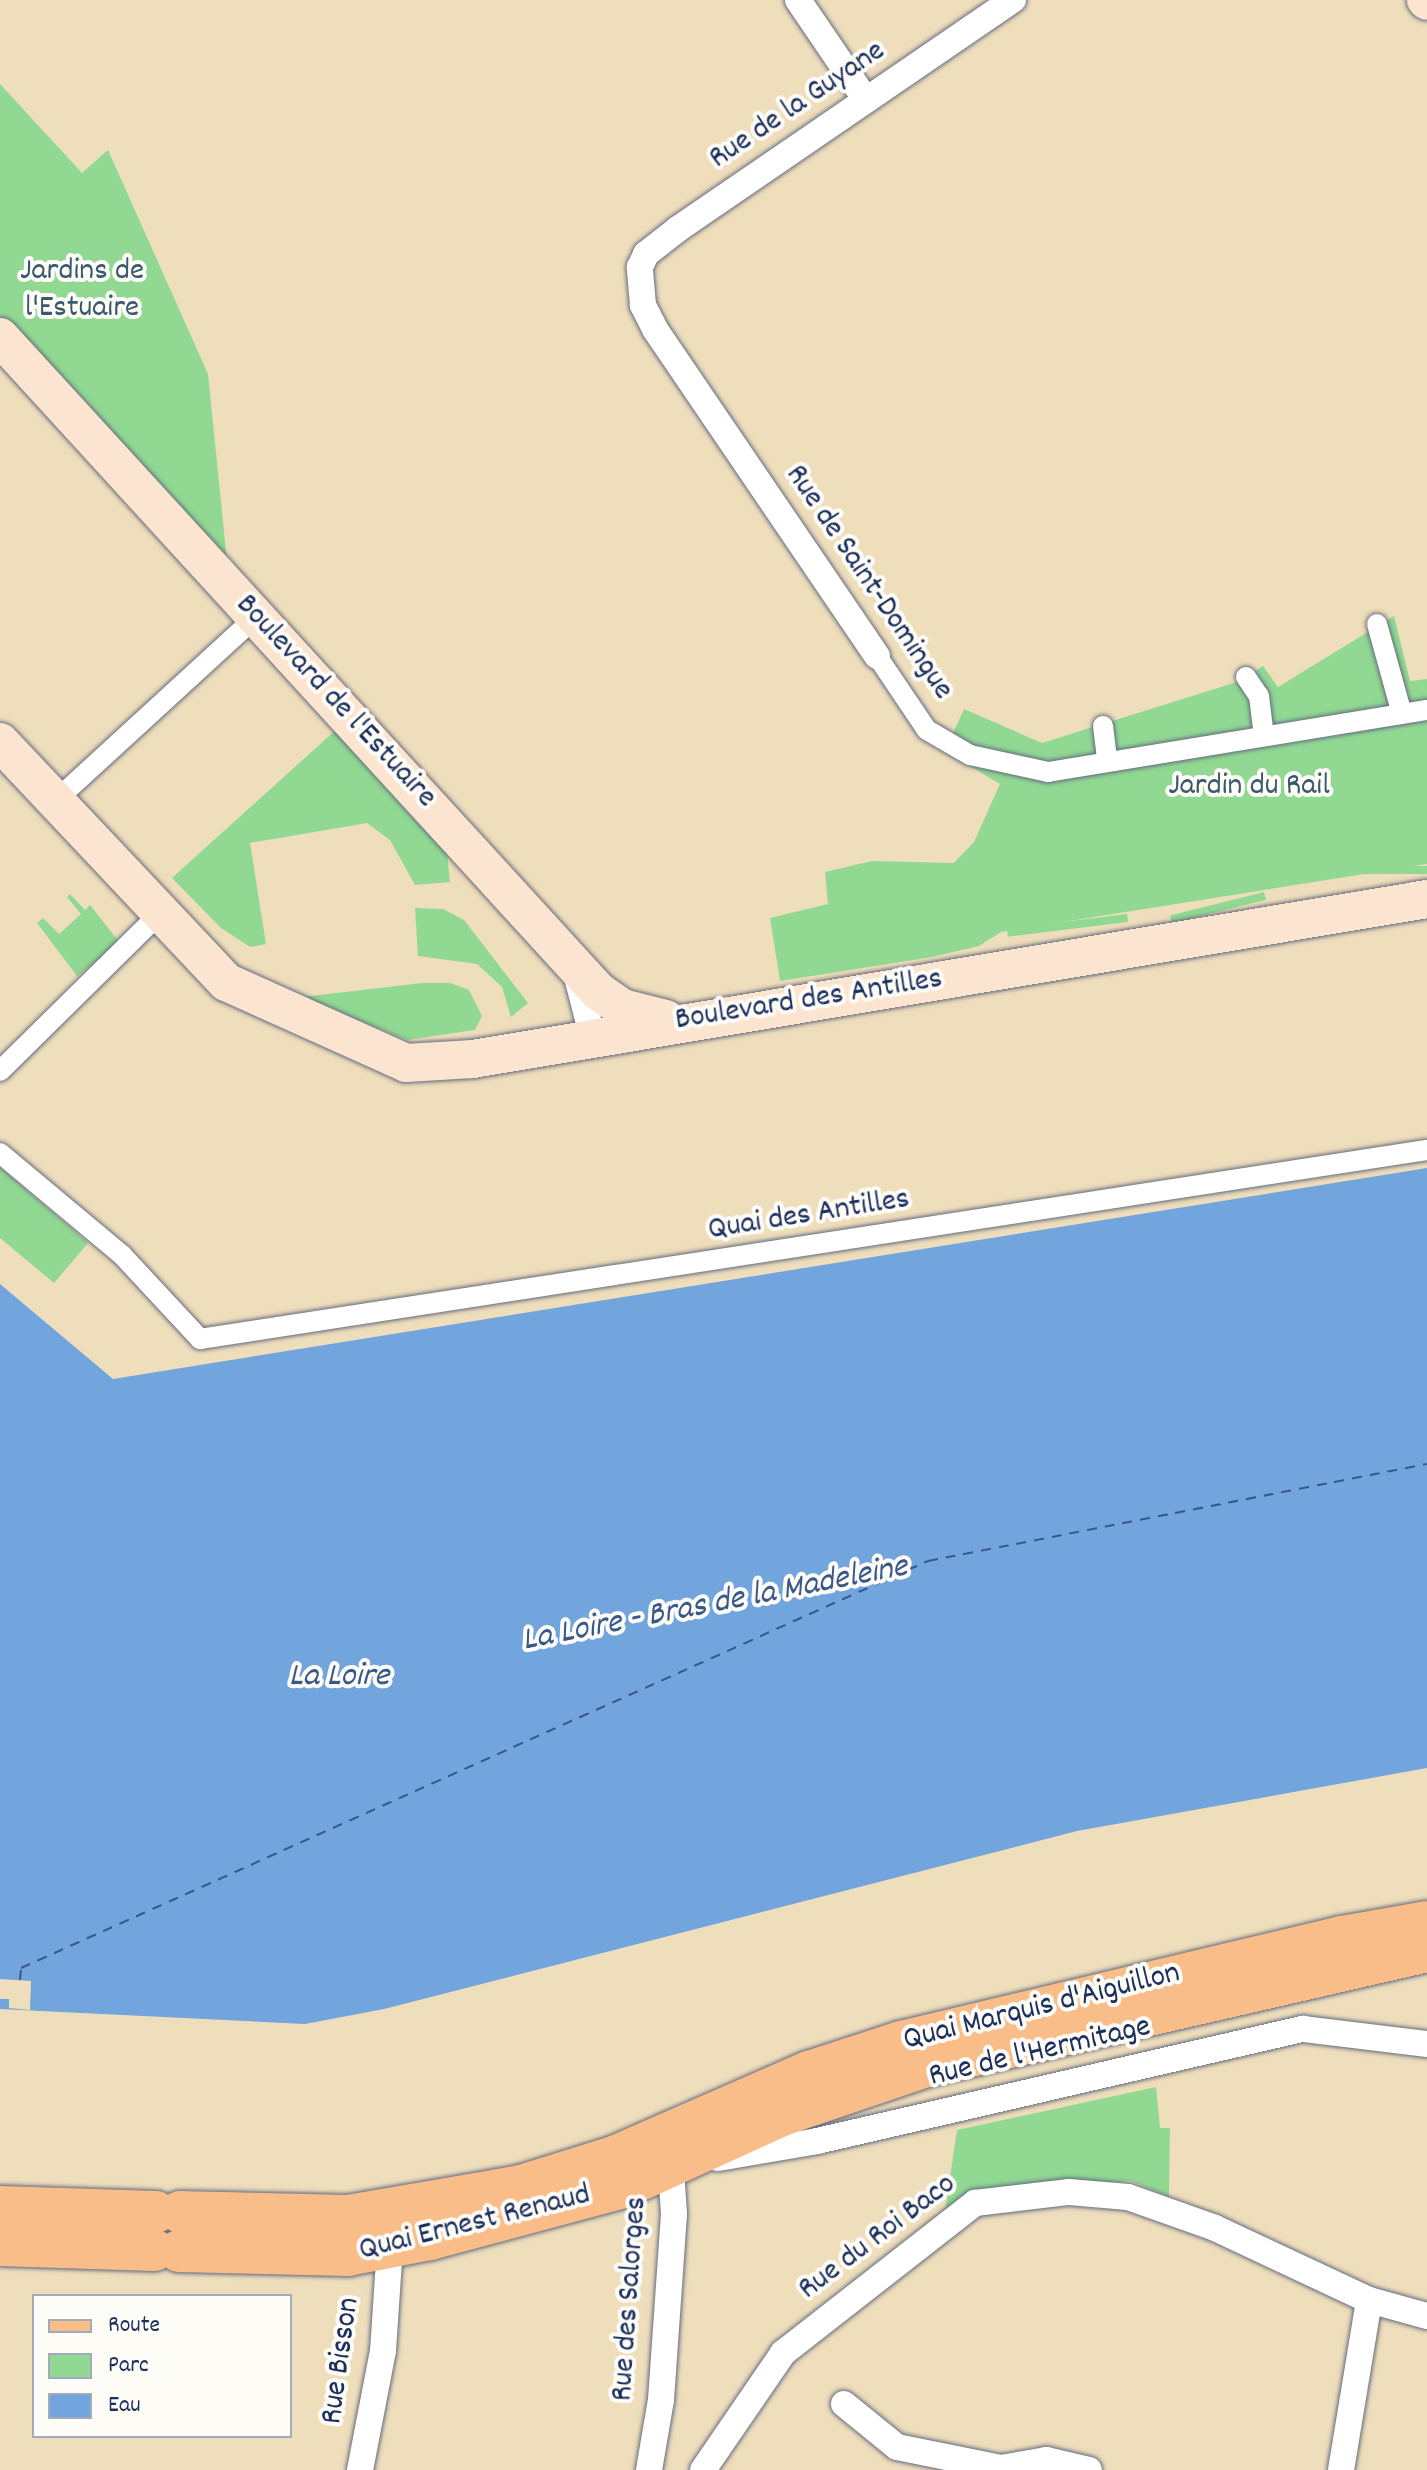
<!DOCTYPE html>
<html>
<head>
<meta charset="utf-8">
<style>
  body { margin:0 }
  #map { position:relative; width:1427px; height:2470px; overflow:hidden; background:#efdebc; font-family:Dekko,sans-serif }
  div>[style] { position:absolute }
  .green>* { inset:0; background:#91d993; transform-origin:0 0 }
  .water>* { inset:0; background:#72a4dd }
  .pier>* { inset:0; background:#efdebc }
  .ferry>* { height:2px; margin-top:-1px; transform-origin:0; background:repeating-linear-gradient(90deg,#39588a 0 10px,transparent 0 18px) }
  .roads { filter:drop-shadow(0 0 2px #656c7f) drop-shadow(0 0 2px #656c7f) }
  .pedestrian>* { height:20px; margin:-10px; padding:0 10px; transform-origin:10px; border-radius:10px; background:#fff }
  .minor>* { height:26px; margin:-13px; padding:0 13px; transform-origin:13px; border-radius:13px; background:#fff }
  .secondary>* { height:38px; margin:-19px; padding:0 19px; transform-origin:19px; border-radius:19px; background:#fce5d0 }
  .primary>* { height:42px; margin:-21px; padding:0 21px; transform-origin:21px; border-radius:21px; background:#f8bd89 }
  span { translate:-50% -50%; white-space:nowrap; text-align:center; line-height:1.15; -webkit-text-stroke:8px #fdfcf7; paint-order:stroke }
  .street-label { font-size:32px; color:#1b2f5e }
  .park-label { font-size:32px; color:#385a6b }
  .water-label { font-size:34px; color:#39588a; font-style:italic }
  .legend { position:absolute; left:32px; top:2294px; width:260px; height:144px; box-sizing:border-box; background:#fdfcf7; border:2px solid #a3aaba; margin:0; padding:10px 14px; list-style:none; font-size:24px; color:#1b2f5e }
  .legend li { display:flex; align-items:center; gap:16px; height:40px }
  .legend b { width:40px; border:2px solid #a3aaba }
</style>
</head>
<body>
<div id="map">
  <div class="green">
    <i style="clip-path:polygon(0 84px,82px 173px,108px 150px,208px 374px,228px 571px,0 325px)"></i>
    <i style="clip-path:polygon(1394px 616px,1410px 681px,1427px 679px,1427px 864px,1001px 932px,979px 946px,932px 957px,780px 981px,770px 918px,828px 904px,825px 872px,872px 861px,954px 863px,974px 842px,1000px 784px,945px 751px,964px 709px,1042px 743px,1240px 681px,1263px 666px,1278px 687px)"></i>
    <i style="clip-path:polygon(338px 728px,447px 853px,450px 882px,415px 885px,390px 840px,367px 823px,250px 843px,266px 944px,250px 947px,221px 928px,172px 878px)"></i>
    <i style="left:1427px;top:866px;width:8px;height:126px;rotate:90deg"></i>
    <i style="left:1264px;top:892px;width:8px;height:97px;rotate:76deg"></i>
    <i style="clip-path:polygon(70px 894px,85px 910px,90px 905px,120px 943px,77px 976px,37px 923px,43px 918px,59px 934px,81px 914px,67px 897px)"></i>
    <i style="clip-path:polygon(415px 908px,443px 909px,464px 920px,528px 1003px,511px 1017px,502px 987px,477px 964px,418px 956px)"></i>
    <i style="left:1127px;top:914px;width:8px;height:121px;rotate:83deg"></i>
    <i style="clip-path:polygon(422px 983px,450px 983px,469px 990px,482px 1016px,475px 1030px,407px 1040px,302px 997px)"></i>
    <i style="clip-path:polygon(0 1167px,88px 1243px,54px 1283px,0 1238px)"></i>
    <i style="clip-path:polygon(1156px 2087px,1160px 2128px,1170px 2128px,1169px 2197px,1131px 2181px,977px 2192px,945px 2211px,957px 2130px)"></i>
  </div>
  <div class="water">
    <i style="clip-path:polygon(1427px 1168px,1427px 1768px,1077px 1831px,384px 2009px,305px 2024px,0 2009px,0 1284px,113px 1379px)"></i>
  </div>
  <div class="pier">
    <i style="clip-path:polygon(0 1979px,31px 1981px,30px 2010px,9px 2008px,9px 1999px,0 1999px)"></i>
  </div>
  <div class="ferry">
    <i style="left:20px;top:1980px;width:12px;rotate:-85deg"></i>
    <i style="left:21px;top:1968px;width:994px;rotate:-24.17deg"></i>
    <i style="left:928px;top:1561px;width:508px;rotate:-11deg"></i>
  </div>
  <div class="roads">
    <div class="pedestrian">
      <i style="left:1377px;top:624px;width:93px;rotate:74.5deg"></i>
      <i style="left:877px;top:656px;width:89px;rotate:56deg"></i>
      <i style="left:927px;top:730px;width:50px;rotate:30.2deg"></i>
      <i style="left:970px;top:755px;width:80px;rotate:12.3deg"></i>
      <i style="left:1048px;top:772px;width:384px;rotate:-9.3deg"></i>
      <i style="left:1246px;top:677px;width:23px;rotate:56deg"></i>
      <i style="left:1259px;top:696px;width:38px;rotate:83deg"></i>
      <i style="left:1103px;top:726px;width:35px;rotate:83deg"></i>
      <i style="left:55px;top:801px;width:273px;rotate:-42.5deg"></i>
      <i style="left:0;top:1071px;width:223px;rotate:-44.6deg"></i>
      <i style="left:0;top:1153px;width:159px;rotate:39.9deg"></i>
      <i style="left:122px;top:1255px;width:115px;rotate:47.1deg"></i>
      <i style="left:200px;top:1339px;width:1241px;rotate:-8.76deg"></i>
    </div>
    <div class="minor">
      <i style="left:798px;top:0;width:121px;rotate:55.8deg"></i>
      <i style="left:877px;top:656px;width:395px;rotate:-124.2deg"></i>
      <i style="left:655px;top:329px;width:27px;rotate:-117deg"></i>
      <i style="left:643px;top:305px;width:38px;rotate:-95deg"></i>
      <i style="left:640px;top:267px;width:14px;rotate:-65deg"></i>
      <i style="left:646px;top:254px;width:41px;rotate:-38deg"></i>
      <i style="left:678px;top:229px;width:406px;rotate:-34.4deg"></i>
      <i style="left:576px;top:973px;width:56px;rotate:75.5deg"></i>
      <i style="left:590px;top:1027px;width:13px;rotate:122deg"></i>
      <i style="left:718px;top:2158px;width:100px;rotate:-9.7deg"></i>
      <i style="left:817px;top:2141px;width:499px;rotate:-13deg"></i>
      <i style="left:1303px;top:2029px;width:125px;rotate:6.9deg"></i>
      <i style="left:844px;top:2404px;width:68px;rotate:39.1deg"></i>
      <i style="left:897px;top:2447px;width:106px;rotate:11.4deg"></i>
      <i style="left:1001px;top:2468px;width:46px;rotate:-10.1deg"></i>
      <i style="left:1046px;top:2460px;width:44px;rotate:13.1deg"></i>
      <i style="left:360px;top:2470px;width:121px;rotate:-79.1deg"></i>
      <i style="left:383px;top:2351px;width:119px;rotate:-86.2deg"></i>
      <i style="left:649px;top:2470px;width:71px;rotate:-80.3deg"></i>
      <i style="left:661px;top:2400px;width:186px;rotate:-86deg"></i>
      <i style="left:674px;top:2214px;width:59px;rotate:-93.9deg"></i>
      <i style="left:703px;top:2470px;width:142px;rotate:-55.6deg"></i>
      <i style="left:783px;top:2353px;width:244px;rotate:-38deg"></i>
      <i style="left:975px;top:2203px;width:95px;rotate:-6.7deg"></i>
      <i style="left:1069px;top:2192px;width:59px;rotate:4.8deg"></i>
      <i style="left:1128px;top:2197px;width:92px;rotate:19.6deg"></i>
      <i style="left:1215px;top:2228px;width:170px;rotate:25.1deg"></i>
      <i style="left:1369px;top:2300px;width:60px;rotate:15.4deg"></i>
      <i style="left:1341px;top:2470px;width:172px;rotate:-80.6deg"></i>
    </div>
    <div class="secondary">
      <i style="left:1426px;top:0;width:1px;rotate:45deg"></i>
      <i style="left:0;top:337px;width:886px;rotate:47.56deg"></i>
      <i style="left:598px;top:991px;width:29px;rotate:35deg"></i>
      <i style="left:622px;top:1008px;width:45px;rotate:14deg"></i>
      <i style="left:0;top:742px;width:330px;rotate:46.7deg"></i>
      <i style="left:226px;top:982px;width:197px;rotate:24.2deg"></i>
      <i style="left:406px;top:1063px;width:67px;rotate:-3.4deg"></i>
      <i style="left:473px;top:1059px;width:967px;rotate:-9.52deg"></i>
    </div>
    <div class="primary">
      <i style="left:0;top:2207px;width:156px;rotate:1.8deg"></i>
      <i style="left:180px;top:2212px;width:168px;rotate:1.4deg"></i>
      <i style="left:348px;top:2216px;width:176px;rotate:-9.8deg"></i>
      <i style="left:521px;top:2186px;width:97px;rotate:-17.3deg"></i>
      <i style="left:614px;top:2157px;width:213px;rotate:-23.6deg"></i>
      <i style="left:809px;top:2072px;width:97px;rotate:-18.1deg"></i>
      <i style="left:901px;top:2042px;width:453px;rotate:-13.4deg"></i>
      <i style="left:1342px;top:1937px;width:86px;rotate:-10deg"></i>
      <i style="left:0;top:2245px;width:154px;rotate:1.9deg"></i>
      <i style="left:179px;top:2251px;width:169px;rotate:1.4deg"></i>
      <i style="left:348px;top:2255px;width:84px;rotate:-11deg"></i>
      <i style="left:430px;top:2239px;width:201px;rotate:-15deg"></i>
      <i style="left:624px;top:2187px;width:174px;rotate:-24.5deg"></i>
      <i style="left:782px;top:2115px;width:153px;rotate:-18.7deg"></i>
      <i style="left:927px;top:2066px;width:513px;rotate:-12.95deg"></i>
    </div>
  </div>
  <div class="street-label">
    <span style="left:798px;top:106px;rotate:-34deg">Rue de la Guyane</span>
    <span style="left:868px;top:583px;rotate:56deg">Rue de Saint-Domingue</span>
    <span style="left:335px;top:702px;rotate:47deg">Boulevard de l'Estuaire</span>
    <span style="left:809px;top:1001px;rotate:-9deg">Boulevard des Antilles</span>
    <span style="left:809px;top:1216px;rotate:-9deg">Quai des Antilles</span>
    <span style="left:1042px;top:2008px;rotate:-14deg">Quai Marquis d'Aiguillon</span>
    <span style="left:1040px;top:2053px;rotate:-13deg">Rue de l'Hermitage</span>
    <span style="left:475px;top:2224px;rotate:-14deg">Quai Ernest Renaud</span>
    <span style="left:878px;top:2238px;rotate:-37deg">Rue du Roi Baco</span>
    <span style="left:631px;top:2299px;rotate:-86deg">Rue des Salorges</span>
    <span style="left:342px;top:2361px;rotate:-82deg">Rue Bisson</span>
  </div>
  <div class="park-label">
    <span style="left:82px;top:291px">Jardins de<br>l'Estuaire</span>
    <span style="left:1249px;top:787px">Jardin du Rail</span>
  </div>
  <div class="water-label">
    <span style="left:715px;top:1605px;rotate:-11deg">La Loire - Bras de la Madeleine</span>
    <span style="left:339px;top:1678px">La Loire</span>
  </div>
  <ul class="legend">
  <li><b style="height:10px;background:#f8bd89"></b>Route</li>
  <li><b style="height:22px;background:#91d993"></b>Parc</li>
  <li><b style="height:22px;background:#72a4dd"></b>Eau</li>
  </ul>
</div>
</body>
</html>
